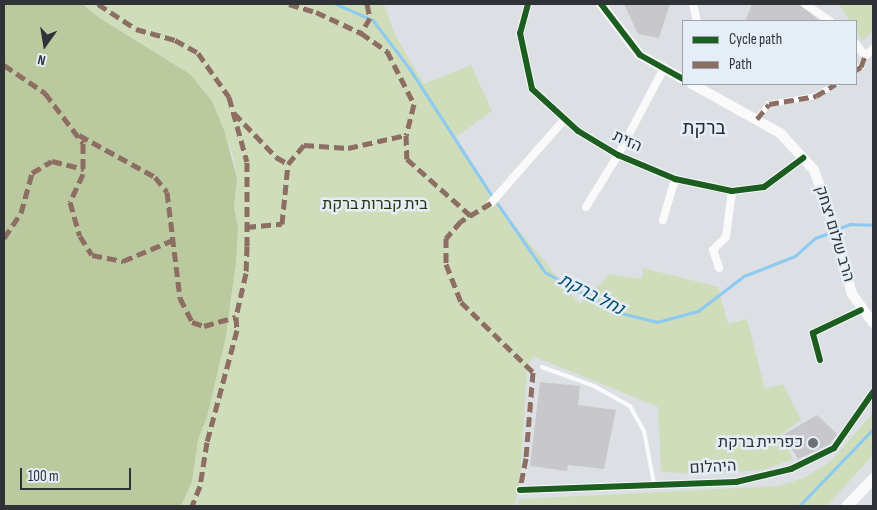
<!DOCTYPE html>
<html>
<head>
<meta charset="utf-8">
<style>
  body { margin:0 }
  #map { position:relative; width:877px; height:510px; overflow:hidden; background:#dce0e5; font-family:"Sofia Sans Condensed",Heebo,sans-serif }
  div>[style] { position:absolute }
  .green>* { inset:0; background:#cfddbb }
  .forest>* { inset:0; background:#bbca9e }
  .stream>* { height:2.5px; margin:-1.25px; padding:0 1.25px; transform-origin:1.25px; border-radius:1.25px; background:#8ccaf1 }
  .building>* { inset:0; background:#c8c8cc }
  .service>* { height:4px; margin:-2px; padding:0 2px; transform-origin:2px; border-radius:2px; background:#fafafb }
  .pedestrian>* { height:6px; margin:-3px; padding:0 3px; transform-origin:3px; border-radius:3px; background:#fafafb }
  .minor>* { height:8px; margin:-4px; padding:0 4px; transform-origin:4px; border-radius:4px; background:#fafafb }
  .tertiary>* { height:10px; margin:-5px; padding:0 5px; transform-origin:5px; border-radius:5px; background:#fafafb }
  .secondary>* { height:11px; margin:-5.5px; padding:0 5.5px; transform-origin:5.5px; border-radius:5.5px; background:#fafafb }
  .quiet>* { height:5px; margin-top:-2.5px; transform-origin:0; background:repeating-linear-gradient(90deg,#8d6e63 0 10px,transparent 0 15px) }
  .cycleway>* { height:6px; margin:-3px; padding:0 3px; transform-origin:3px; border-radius:3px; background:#1b5e20 }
  .dots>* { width:14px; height:14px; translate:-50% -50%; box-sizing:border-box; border:2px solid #e5edf6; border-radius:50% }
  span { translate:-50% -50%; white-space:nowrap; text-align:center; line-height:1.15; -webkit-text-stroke:5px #e5edf6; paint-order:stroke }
  .street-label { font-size:16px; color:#2f3236 }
  .park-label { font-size:16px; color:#2c3512 }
  .poi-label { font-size:16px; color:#2f3236 }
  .right { translate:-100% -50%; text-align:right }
  .water-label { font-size:18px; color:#004b6d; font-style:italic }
  .quarter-label { font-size:19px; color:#252b32 }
  .frame { position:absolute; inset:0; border:5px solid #2f3236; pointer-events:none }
  .legend { position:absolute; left:682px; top:20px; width:175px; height:65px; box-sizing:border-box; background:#e5edf6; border:1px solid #9ca2a9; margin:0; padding:6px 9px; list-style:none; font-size:15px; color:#2f3236 }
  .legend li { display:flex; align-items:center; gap:10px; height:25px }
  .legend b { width:25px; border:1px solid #9ca2a9 }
  .north { position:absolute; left:20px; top:20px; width:50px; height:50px; -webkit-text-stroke:4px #e5edf6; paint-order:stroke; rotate:193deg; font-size:14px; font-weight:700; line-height:20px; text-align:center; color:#2f3236 }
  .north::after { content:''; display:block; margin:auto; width:18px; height:22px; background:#2f3236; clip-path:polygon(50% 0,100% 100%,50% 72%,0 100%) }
  .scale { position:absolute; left:20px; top:468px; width:111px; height:22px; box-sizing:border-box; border:2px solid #2f3236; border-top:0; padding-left:6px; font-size:15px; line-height:18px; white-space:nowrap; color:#2f3236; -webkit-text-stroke:4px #e5edf6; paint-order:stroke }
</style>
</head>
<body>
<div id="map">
  <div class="green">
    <i style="clip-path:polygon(82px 4px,384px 4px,396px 37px,424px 84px,471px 65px,492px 111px,455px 138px,505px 214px,580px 304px,610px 274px,642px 279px,643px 268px,718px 287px,728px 324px,747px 319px,765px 389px,783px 384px,801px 420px,781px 435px,793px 459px,763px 470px,702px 474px,661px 472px,658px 407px,533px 356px,527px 369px,520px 482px,515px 506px,181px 506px,192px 482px,198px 440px,207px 417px,231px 304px,238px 228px,234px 207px,237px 178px,233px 156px,212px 101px,190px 74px,101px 19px)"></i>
    <i style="clip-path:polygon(834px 4px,873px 4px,873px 31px,862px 41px,856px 30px,856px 21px,850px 21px,840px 6px)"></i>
    <i style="clip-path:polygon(873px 413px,873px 455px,827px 506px,518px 506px,519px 499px,777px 486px,804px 478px,830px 462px)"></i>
  </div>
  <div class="forest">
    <i style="clip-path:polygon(4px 4px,82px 4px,101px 19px,190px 74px,212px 101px,224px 130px,237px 178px,234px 207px,238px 228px,236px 262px,226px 336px,207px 417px,198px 440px,192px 482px,181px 506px,4px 506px)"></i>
  </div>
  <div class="stream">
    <i style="left:336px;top:4px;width:40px;rotate:23.4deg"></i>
    <i style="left:373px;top:20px;width:61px;rotate:52.9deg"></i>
    <i style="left:410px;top:69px;width:149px;rotate:57.1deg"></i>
    <i style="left:498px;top:204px;width:83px;rotate:55.3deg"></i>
    <i style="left:545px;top:272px;width:82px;rotate:29.1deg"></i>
    <i style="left:617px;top:312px;width:41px;rotate:14deg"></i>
    <i style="left:657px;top:322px;width:42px;rotate:-15deg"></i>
    <i style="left:698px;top:311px;width:58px;rotate:-37.3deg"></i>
    <i style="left:744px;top:276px;width:55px;rotate:-21.4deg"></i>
    <i style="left:795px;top:256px;width:27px;rotate:-42deg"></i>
    <i style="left:815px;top:238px;width:18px;rotate:-19deg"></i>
    <i style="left:837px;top:229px;width:14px;rotate:-21deg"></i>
    <i style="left:850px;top:224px;width:23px;rotate:2deg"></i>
    <i style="left:799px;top:506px;width:107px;rotate:-46.1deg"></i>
  </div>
  <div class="building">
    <i style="clip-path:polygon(624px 4px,670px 4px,659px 38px,638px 34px)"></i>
    <i style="clip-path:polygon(752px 4px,799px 4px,820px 21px,745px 21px)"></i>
    <i style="clip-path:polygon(540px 382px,580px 386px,578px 405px,616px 410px,604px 469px,568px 465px,567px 471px,530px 466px)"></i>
    <i style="clip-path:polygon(817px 415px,837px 434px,830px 444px,798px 459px,783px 435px)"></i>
  </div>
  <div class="service">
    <i style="left:542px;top:367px;width:55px;rotate:20.1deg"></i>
    <i style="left:594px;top:386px;width:41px;rotate:29.1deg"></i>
    <i style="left:630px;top:406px;width:29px;rotate:61deg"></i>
    <i style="left:644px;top:431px;width:54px;rotate:79.3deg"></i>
  </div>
  <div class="pedestrian">
    <i style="left:856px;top:70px;width:6px;rotate:-31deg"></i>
    <i style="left:861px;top:67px;width:12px;rotate:-70deg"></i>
    <i style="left:757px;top:119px;width:19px;rotate:-51deg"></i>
    <i style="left:769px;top:104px;width:48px;rotate:-9.7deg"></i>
    <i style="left:816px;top:96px;width:23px;rotate:-31deg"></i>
  </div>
  <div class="minor">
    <i style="left:528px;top:4px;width:30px;rotate:105deg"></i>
    <i style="left:520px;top:33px;width:57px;rotate:77.9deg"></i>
    <i style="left:532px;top:89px;width:62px;rotate:42.4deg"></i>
    <i style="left:578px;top:131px;width:47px;rotate:31deg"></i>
    <i style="left:618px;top:155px;width:62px;rotate:22.8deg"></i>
    <i style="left:675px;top:179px;width:58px;rotate:11.9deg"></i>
    <i style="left:732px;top:191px;width:32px;rotate:-7deg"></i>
    <i style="left:764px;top:187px;width:49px;rotate:-36.6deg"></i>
    <i style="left:693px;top:4px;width:17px;rotate:77deg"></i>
    <i style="left:805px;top:4px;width:30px;rotate:34deg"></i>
    <i style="left:856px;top:44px;width:15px;rotate:53deg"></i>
    <i style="left:865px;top:56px;width:11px;rotate:-41deg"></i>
    <i style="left:491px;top:203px;width:111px;rotate:-48.7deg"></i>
    <i style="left:586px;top:207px;width:61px;rotate:-58.4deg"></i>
    <i style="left:618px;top:155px;width:98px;rotate:-62.1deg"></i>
    <i style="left:663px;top:220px;width:43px;rotate:-73.7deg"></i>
    <i style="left:719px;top:268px;width:19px;rotate:-108deg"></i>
    <i style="left:713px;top:250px;width:18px;rotate:-45deg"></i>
    <i style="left:726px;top:237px;width:46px;rotate:-82.6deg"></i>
    <i style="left:820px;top:360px;width:28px;rotate:-105deg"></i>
    <i style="left:813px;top:333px;width:53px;rotate:-25.6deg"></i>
    <i style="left:520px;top:490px;width:216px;rotate:-2.1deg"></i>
    <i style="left:736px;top:482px;width:57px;rotate:-13.3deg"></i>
    <i style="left:791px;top:469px;width:48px;rotate:-26deg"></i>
    <i style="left:834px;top:448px;width:68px;rotate:-55.1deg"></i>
  </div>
  <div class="tertiary">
    <i style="left:601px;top:4px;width:64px;rotate:52.6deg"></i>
    <i style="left:640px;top:55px;width:49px;rotate:29.2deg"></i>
    <i style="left:692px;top:84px;width:101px;rotate:29.1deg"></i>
    <i style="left:780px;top:133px;width:50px;rotate:47.4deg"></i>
    <i style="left:814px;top:170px;width:59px;rotate:70.3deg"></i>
    <i style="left:834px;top:226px;width:70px;rotate:75.2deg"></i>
    <i style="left:852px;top:294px;width:36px;rotate:54deg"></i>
  </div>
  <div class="secondary">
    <i style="left:846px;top:506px;width:39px;rotate:-46deg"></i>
  </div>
  <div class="quiet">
    <i style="left:98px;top:4px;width:45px;rotate:33.3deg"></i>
    <i style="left:136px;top:29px;width:41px;rotate:15.8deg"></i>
    <i style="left:175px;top:40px;width:26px;rotate:29deg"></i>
    <i style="left:198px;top:53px;width:54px;rotate:54.8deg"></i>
    <i style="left:229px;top:97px;width:67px;rotate:74.5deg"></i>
    <i style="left:247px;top:162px;width:84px;rotate:90deg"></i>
    <i style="left:247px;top:246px;width:27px;rotate:92deg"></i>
    <i style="left:246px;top:273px;width:45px;rotate:102.8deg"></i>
    <i style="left:236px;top:317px;width:13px;rotate:86deg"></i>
    <i style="left:237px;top:330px;width:116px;rotate:105deg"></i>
    <i style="left:207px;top:442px;width:45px;rotate:99deg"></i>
    <i style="left:200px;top:486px;width:22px;rotate:112deg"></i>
    <i style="left:289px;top:4px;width:28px;rotate:17deg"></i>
    <i style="left:316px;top:12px;width:50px;rotate:25deg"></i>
    <i style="left:367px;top:4px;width:14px;rotate:78deg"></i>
    <i style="left:370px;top:18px;width:17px;rotate:121deg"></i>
    <i style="left:361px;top:33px;width:32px;rotate:35deg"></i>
    <i style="left:387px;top:51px;width:59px;rotate:63deg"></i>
    <i style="left:414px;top:104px;width:32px;rotate:104deg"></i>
    <i style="left:406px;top:135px;width:24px;rotate:88deg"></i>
    <i style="left:407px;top:159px;width:86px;rotate:41.7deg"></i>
    <i style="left:4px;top:65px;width:50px;rotate:34.3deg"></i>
    <i style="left:45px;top:93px;width:63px;rotate:52.8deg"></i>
    <i style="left:83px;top:143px;width:31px;rotate:90deg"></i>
    <i style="left:83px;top:174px;width:31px;rotate:115deg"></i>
    <i style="left:70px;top:202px;width:35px;rotate:74deg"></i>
    <i style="left:80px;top:236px;width:22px;rotate:58deg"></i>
    <i style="left:92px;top:255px;width:32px;rotate:11deg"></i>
    <i style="left:123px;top:261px;width:54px;rotate:-22.8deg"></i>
    <i style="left:856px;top:70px;width:6px;rotate:-31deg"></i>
    <i style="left:861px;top:67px;width:12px;rotate:-70deg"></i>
    <i style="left:234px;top:113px;width:61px;rotate:46.3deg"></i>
    <i style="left:276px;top:157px;width:14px;rotate:30deg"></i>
    <i style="left:757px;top:119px;width:19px;rotate:-51deg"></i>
    <i style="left:769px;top:104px;width:48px;rotate:-9.7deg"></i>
    <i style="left:816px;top:96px;width:23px;rotate:-31deg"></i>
    <i style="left:79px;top:135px;width:87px;rotate:28.9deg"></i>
    <i style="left:155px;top:177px;width:19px;rotate:51deg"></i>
    <i style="left:167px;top:192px;width:107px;rotate:83deg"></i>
    <i style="left:180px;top:298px;width:27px;rotate:63deg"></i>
    <i style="left:192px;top:322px;width:13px;rotate:18deg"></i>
    <i style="left:204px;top:326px;width:33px;rotate:-16deg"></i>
    <i style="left:491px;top:203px;width:35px;rotate:149deg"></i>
    <i style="left:461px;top:221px;width:23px;rotate:131deg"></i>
    <i style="left:446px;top:238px;width:26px;rotate:90deg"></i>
    <i style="left:446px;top:264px;width:41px;rotate:68.5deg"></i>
    <i style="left:461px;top:302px;width:100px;rotate:44.2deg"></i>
    <i style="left:533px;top:372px;width:86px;rotate:94.7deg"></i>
    <i style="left:526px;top:458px;width:33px;rotate:101deg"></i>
    <i style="left:246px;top:227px;width:36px;rotate:-5deg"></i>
    <i style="left:282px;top:224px;width:60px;rotate:-84.3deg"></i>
    <i style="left:288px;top:164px;width:25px;rotate:-50deg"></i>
    <i style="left:304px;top:145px;width:44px;rotate:3.9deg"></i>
    <i style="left:348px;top:148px;width:59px;rotate:-12.6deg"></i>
    <i style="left:4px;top:238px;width:30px;rotate:-56deg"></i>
    <i style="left:21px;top:213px;width:41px;rotate:-74.6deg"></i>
    <i style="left:32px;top:173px;width:23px;rotate:-31deg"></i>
    <i style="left:52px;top:161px;width:33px;rotate:14deg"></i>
  </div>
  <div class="cycleway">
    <i style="left:528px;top:4px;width:30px;rotate:105deg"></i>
    <i style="left:520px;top:33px;width:57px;rotate:77.9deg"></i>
    <i style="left:532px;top:89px;width:62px;rotate:42.4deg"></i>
    <i style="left:578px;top:131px;width:47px;rotate:31deg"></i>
    <i style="left:618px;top:155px;width:62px;rotate:22.8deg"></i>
    <i style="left:675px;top:179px;width:58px;rotate:11.9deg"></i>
    <i style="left:732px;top:191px;width:32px;rotate:-7deg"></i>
    <i style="left:764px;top:187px;width:49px;rotate:-36.6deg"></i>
    <i style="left:601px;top:4px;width:64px;rotate:52.6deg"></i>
    <i style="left:640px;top:55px;width:49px;rotate:29.2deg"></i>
    <i style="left:820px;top:360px;width:28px;rotate:-105deg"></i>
    <i style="left:813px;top:333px;width:53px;rotate:-25.6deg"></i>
    <i style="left:520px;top:490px;width:216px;rotate:-2.1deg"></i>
    <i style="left:736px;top:482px;width:57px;rotate:-13.3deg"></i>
    <i style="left:791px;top:469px;width:48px;rotate:-26deg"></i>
    <i style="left:834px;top:448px;width:68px;rotate:-55.1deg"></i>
  </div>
  <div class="dots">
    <i style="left:813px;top:443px;background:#6c6f73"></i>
  </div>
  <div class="street-label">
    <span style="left:627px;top:142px;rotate:25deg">הזית</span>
    <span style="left:834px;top:234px;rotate:73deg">הרב שלום יצחק</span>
    <span style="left:713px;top:468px;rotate:-3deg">היהלום</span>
  </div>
  <div class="park-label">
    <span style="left:375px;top:205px">בית קברות ברקת</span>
  </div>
  <div class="poi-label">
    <span class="right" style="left:803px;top:443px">כפריית ברקת</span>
  </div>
  <div class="water-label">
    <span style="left:591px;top:295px;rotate:27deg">נחל ברקת</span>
  </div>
  <div class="quarter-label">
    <span style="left:704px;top:129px">ברקת</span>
  </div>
  <div class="frame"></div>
  <ul class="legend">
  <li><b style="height:6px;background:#1b5e20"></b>Cycle path</li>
  <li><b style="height:6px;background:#8d6e63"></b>Path</li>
  </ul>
  <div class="north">N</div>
  <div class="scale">100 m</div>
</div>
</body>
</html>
